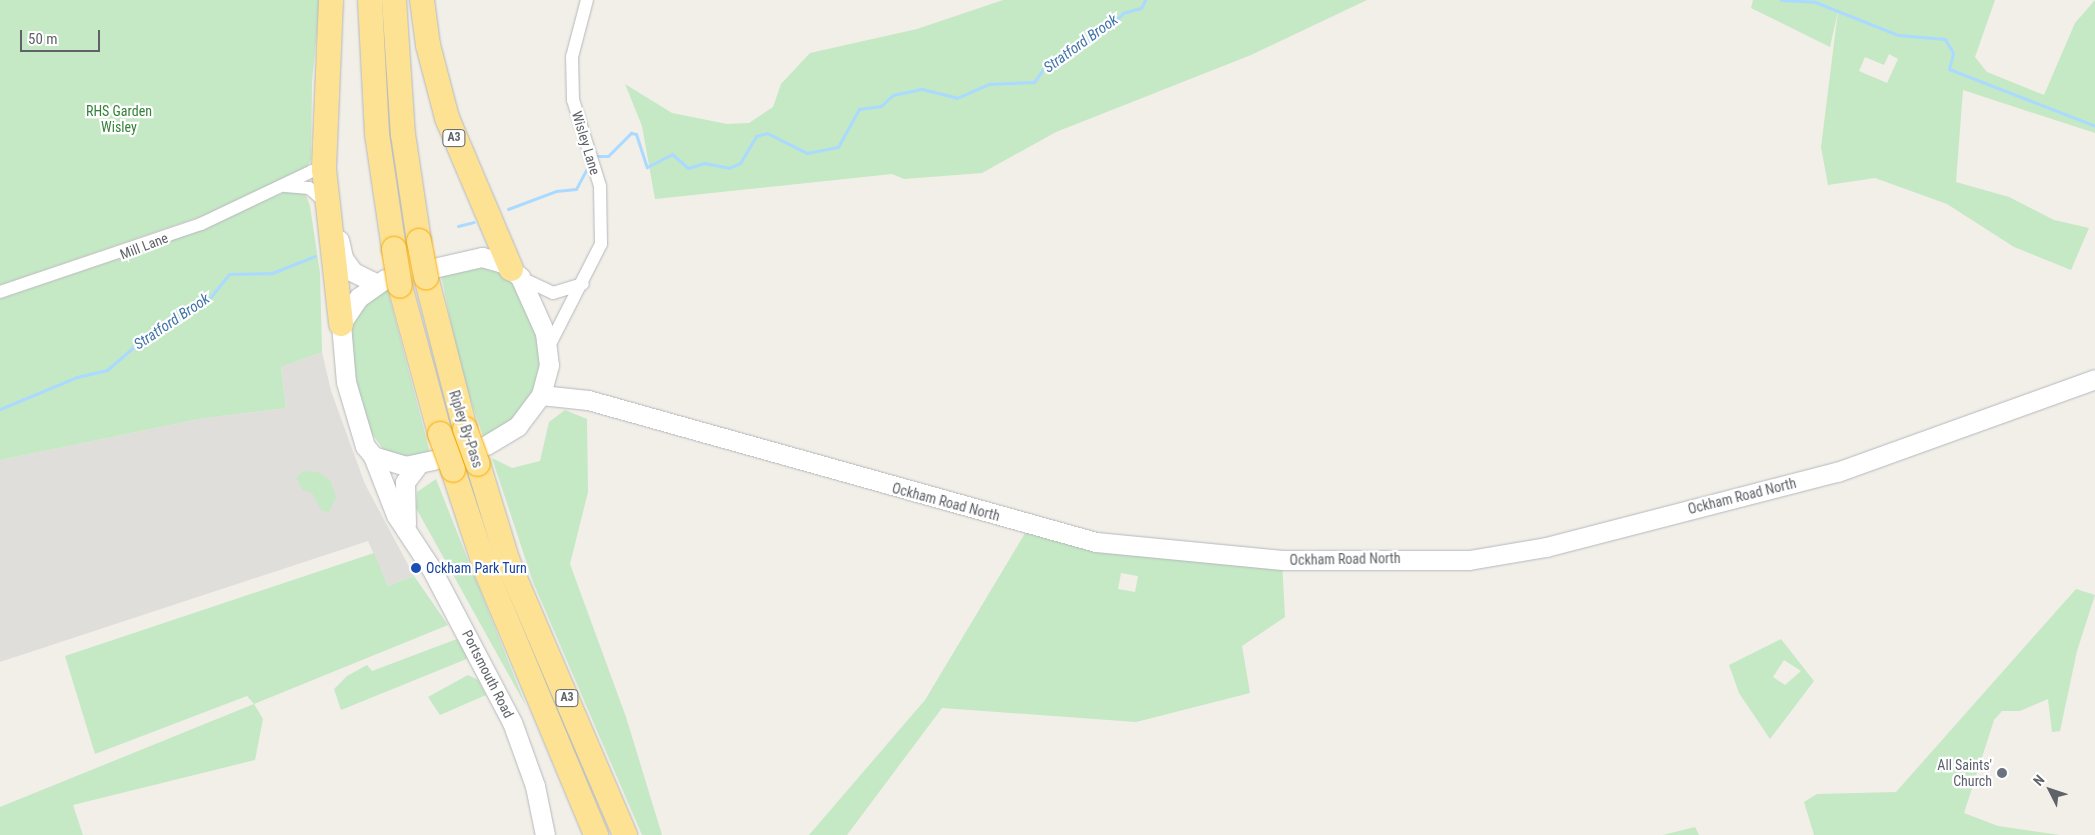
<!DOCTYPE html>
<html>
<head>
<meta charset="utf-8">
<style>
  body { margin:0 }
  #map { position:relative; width:2095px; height:835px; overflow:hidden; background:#f1efe8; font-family:"Roboto Condensed",sans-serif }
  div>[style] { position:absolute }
  .industrial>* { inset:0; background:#e0deda }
  .green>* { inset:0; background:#c5e8c5 }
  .stream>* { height:3px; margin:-1.5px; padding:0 1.5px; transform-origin:1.5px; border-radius:1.5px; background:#aadaff }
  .roads { filter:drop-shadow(0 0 1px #b5b8bc) drop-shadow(0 0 1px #b5b8bc) }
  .street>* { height:12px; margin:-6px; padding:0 6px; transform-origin:6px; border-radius:6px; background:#fff }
  .secondary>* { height:19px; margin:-9.5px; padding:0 9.5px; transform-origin:9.5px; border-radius:9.5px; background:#fff }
  .highway>* { height:24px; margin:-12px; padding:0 12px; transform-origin:12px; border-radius:12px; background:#fde293 }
  .bridges { filter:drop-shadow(0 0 1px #f9ab00) drop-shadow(0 0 1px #f9ab00) }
  .highway-bridge>* { height:24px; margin:-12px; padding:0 12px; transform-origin:12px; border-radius:12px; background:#fde293 }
  .dots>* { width:14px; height:14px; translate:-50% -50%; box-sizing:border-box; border:2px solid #fff; border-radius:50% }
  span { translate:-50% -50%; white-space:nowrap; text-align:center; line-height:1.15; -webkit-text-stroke:4.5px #fff; paint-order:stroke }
  .shield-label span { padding:1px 4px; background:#fff; border:1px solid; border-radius:4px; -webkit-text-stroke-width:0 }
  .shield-label { font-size:12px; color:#5f6368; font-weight:700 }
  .park-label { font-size:14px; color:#348238 }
  .street-label { font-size:14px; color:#5f6368 }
  .transit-label { font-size:14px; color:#164399 }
  .left { translate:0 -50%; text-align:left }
  .worship-label { font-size:14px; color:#5b616d }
  .right { translate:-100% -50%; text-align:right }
  .water-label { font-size:15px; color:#4174aa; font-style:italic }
  .north { position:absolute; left:2025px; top:765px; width:50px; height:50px; -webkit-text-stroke:4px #fff; paint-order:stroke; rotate:311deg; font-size:14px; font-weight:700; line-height:20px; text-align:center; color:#5f6368 }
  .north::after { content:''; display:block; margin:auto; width:18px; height:22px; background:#5f6368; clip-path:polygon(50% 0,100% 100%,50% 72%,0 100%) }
  .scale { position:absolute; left:20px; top:30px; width:80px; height:22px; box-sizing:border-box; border:2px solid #5f6368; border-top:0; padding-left:6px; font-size:15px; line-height:18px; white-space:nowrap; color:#5f6368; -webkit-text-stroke:4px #fff; paint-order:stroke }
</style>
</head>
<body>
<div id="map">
  <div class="industrial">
    <i style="clip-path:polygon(322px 352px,331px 391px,365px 484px,414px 576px,388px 586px,368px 541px,0 662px,0 460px,204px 418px,286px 408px,281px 367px)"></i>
  </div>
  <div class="green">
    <i style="clip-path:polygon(0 0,320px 0,312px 82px,311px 160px,306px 169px,226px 208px,0 285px)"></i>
    <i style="clip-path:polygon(1003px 0,1367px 0,1251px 55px,1056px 132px,982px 173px,904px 179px,892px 174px,655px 199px,642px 126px,625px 84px,672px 113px,727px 124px,749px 123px,773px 107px,781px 84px,810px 53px,917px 29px)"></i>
    <i style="clip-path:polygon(evenodd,1753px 0,1995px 0,1975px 57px,1987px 72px,2044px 95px,2075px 23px,2095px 0,2095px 133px,1963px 90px,1956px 182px,2009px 197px,2054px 220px,2089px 228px,2071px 270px,2014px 247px,1947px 204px,1875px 178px,1828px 185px,1821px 147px,1838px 11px,1830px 47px,1751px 8px,1753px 0,1889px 54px,1898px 59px,1887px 83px,1859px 71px,1865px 57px,1884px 65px,1889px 54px)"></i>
    <i style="clip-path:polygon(290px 190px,305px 193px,310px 206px,320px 273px,322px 352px,281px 367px,286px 408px,204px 418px,0 460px,0 299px,156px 246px)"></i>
    <i style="clip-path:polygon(486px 262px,511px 277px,541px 346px,538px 383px,519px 415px,484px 439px,461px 372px,440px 270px)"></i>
    <i style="clip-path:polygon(386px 284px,429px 449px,431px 455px,406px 458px,383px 449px,370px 431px,360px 401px,349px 336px,353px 313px)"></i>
    <i style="clip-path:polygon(565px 410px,587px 419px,588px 492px,570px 564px,626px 717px,662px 835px,642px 835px,533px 582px,492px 458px,512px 468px,540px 461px,549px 422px)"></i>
    <i style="clip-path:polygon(303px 471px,318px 472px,330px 480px,336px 497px,329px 512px,322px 511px,312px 493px,303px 490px,296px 478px)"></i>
    <i style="clip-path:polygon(436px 479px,526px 706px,416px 508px,417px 492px)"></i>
    <i style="clip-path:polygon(evenodd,1030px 525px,1282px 560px,1285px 617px,1242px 646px,1250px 693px,1136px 722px,942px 708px,847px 835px,809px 835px,925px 700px,1030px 525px,1121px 573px,1138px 576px,1135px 592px,1118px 589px,1121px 573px)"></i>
    <i style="clip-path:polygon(374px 553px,388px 586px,414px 576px,448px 625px,254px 704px,263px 719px,255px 760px,73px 805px,83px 835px,0 835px,0 807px,254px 704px,247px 696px,95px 754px,65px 656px)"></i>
    <i style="clip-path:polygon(2076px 589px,2095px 595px,2077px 651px,2060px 731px,2052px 732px,2048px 699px,2020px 711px,2002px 711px,1994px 720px,1964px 813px,1998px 826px,2060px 835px,1814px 835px,1804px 802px,1817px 794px,1896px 792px)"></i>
    <i style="clip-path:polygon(457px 639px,469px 658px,341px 710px,334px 689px,347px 676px,367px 665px,372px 671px)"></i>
    <i style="clip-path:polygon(evenodd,1781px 639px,1814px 681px,1770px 739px,1739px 693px,1729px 665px,1781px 639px,1784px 660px,1801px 671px,1785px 685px,1773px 677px,1784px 660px)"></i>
    <i style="clip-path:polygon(468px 675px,478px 680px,486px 695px,440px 715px,428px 697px)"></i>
    <i style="clip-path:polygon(1695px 827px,1699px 835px,1663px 835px)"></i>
  </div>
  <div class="stream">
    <i style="left:1781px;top:0;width:34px;rotate:3deg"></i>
    <i style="left:1815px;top:2px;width:89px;rotate:21.7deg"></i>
    <i style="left:1898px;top:35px;width:47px;rotate:4.9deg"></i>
    <i style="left:1945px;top:39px;width:16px;rotate:60deg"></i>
    <i style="left:1953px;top:53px;width:16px;rotate:104deg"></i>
    <i style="left:1949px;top:69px;width:157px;rotate:21.3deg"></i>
    <i style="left:595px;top:156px;width:13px"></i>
    <i style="left:608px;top:156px;width:33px;rotate:-45deg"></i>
    <i style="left:631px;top:133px;width:5px;rotate:11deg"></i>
    <i style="left:636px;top:134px;width:35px;rotate:72deg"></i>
    <i style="left:647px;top:167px;width:28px;rotate:-27deg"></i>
    <i style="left:672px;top:154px;width:21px;rotate:41deg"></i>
    <i style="left:688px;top:168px;width:17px;rotate:-17deg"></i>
    <i style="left:704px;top:163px;width:25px;rotate:11deg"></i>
    <i style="left:729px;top:168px;width:12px;rotate:-24deg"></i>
    <i style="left:740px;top:163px;width:31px;rotate:-59deg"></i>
    <i style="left:756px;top:136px;width:11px;rotate:-15deg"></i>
    <i style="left:767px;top:133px;width:45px;rotate:26.6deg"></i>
    <i style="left:807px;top:153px;width:32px;rotate:-11deg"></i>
    <i style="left:838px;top:147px;width:43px;rotate:-61.1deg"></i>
    <i style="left:859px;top:109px;width:22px;rotate:-8deg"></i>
    <i style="left:881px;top:106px;width:16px;rotate:-43deg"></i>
    <i style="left:893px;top:95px;width:30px;rotate:-12deg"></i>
    <i style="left:922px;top:89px;width:36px;rotate:14deg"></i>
    <i style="left:957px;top:98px;width:35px;rotate:-24deg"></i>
    <i style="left:989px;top:84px;width:45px;rotate:-2.5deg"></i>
    <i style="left:1034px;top:82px;width:19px;rotate:-54deg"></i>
    <i style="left:1045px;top:67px;width:71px;rotate:-31.2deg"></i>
    <i style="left:1106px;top:30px;width:24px;rotate:-45deg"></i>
    <i style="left:1123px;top:13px;width:19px;rotate:-16deg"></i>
    <i style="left:1141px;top:8px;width:9px;rotate:-63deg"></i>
    <i style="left:508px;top:209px;width:51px;rotate:-20.6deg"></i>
    <i style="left:556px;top:191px;width:20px;rotate:-6deg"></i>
    <i style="left:576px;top:189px;width:27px;rotate:-62deg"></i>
    <i style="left:458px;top:226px;width:16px;rotate:-14deg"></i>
    <i style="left:0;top:409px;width:83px;rotate:-22.6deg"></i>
    <i style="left:77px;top:377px;width:31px;rotate:-13deg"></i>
    <i style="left:107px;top:370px;width:58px;rotate:-40.8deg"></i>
    <i style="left:151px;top:332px;width:67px;rotate:-29.6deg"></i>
    <i style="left:209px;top:299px;width:32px;rotate:-51deg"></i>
    <i style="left:229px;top:274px;width:43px;rotate:-1.3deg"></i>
    <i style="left:272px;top:273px;width:46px;rotate:-21.6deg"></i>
  </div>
  <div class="roads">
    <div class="street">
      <i style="left:285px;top:186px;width:24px;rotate:5deg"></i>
      <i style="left:309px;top:188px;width:23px;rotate:41deg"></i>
      <i style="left:521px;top:278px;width:35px;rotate:25deg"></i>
      <i style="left:553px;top:293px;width:31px;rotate:-17deg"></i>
      <i style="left:0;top:292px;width:212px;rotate:-18.7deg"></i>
      <i style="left:201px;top:224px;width:123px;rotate:-25.5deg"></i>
      <i style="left:312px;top:171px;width:12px;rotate:-9deg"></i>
      <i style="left:548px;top:348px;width:117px;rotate:-63deg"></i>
      <i style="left:601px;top:244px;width:58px;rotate:-91deg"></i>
      <i style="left:600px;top:186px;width:90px;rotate:-107.4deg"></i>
      <i style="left:573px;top:100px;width:43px;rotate:-91.3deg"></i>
      <i style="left:572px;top:57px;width:59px;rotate:-75.3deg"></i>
    </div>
    <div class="secondary">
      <i style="left:339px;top:240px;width:18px;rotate:77deg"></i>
      <i style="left:343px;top:258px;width:17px;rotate:54deg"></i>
      <i style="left:353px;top:272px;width:25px;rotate:26deg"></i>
      <i style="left:438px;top:267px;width:45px;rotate:-12.8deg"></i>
      <i style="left:482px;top:257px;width:22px;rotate:16deg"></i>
      <i style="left:503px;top:263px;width:22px;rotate:39deg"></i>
      <i style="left:520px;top:277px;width:61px;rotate:65.9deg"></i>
      <i style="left:545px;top:333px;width:32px;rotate:83deg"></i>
      <i style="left:549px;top:365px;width:31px;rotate:105deg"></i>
      <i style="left:541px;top:395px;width:39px;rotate:127deg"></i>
      <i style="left:518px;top:426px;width:37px;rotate:149deg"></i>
      <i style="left:385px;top:279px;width:32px;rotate:145deg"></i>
      <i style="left:359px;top:297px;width:32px;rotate:124deg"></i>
      <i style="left:341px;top:324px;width:58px;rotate:85.1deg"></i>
      <i style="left:346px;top:382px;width:67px;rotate:73.5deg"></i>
      <i style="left:365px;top:446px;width:13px;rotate:51deg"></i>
      <i style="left:373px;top:456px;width:34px;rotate:17deg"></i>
      <i style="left:405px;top:466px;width:30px;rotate:-12deg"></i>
      <i style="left:541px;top:395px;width:47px;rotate:6.1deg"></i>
      <i style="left:588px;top:400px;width:527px;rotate:15.62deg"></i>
      <i style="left:1096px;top:542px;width:187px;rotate:5.5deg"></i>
      <i style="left:1282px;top:560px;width:187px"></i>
      <i style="left:1469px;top:560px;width:78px;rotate:-9.6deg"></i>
      <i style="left:1546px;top:547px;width:301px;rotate:-14.5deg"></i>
      <i style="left:1837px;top:472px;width:274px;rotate:-19.8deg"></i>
      <i style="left:373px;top:456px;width:63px;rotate:68.7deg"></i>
      <i style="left:396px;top:515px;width:64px;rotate:56.6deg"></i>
      <i style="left:431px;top:568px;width:174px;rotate:62.3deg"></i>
      <i style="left:512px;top:722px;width:68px;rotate:70.2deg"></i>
      <i style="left:535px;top:786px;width:50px;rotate:78.5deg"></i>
      <i style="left:406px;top:524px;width:42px;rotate:-91.4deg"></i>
      <i style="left:405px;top:482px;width:21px;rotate:-53deg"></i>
    </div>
    <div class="highway">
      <i style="left:331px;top:0;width:169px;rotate:92.4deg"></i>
      <i style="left:324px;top:169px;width:156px;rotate:83.7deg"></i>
      <i style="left:370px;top:0;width:134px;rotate:87deg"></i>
      <i style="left:377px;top:134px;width:116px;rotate:81.6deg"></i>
      <i style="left:394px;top:0;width:134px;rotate:86.2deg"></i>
      <i style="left:403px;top:134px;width:108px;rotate:81.5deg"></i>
      <i style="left:422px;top:0;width:45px;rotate:82.4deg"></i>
      <i style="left:428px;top:45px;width:75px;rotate:75.4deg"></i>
      <i style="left:447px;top:118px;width:164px;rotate:67deg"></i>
      <i style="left:426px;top:277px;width:157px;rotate:75.6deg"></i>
      <i style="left:400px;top:286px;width:153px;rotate:74.9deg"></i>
      <i style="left:478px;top:464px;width:102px;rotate:73deg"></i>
      <i style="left:508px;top:562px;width:297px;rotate:66.8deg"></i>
      <i style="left:453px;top:470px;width:108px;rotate:71.7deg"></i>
      <i style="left:487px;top:573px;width:284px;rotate:67.4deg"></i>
    </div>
  </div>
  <div class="bridges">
    <div class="highway-bridge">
      <i style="left:419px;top:241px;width:37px;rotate:79deg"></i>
      <i style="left:394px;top:249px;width:37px;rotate:81deg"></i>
      <i style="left:465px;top:429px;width:37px;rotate:70deg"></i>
      <i style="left:440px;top:434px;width:38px;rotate:70deg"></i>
    </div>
  </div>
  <div class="dots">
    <i style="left:416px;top:568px;background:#1a4fb4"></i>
    <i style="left:2002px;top:773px;background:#6b7280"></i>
  </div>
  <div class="shield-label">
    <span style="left:454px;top:138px">A3</span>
    <span style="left:567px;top:698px">A3</span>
  </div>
  <div class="park-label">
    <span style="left:119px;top:119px">RHS Garden<br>Wisley</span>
  </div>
  <div class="street-label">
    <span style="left:586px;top:143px;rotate:73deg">Wisley Lane</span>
    <span style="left:144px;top:246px;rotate:-21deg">Mill Lane</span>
    <span style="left:466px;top:429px;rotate:72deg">Ripley By-Pass</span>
    <span style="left:1742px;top:496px;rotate:-14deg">Ockham Road North</span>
    <span style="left:946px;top:502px;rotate:15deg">Ockham Road North</span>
    <span style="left:1345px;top:559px;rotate:-1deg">Ockham Road North</span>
    <span style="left:488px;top:674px;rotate:63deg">Portsmouth Road</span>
  </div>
  <div class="transit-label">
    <span class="left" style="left:426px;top:568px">Ockham Park Turn</span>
  </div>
  <div class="worship-label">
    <span class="right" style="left:1992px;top:773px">All Saints'<br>Church</span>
  </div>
  <div class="water-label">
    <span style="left:1081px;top:44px;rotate:-36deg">Stratford Brook</span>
    <span style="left:172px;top:322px;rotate:-34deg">Stratford Brook</span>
  </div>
  <div class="north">N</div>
  <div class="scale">50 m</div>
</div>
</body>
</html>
